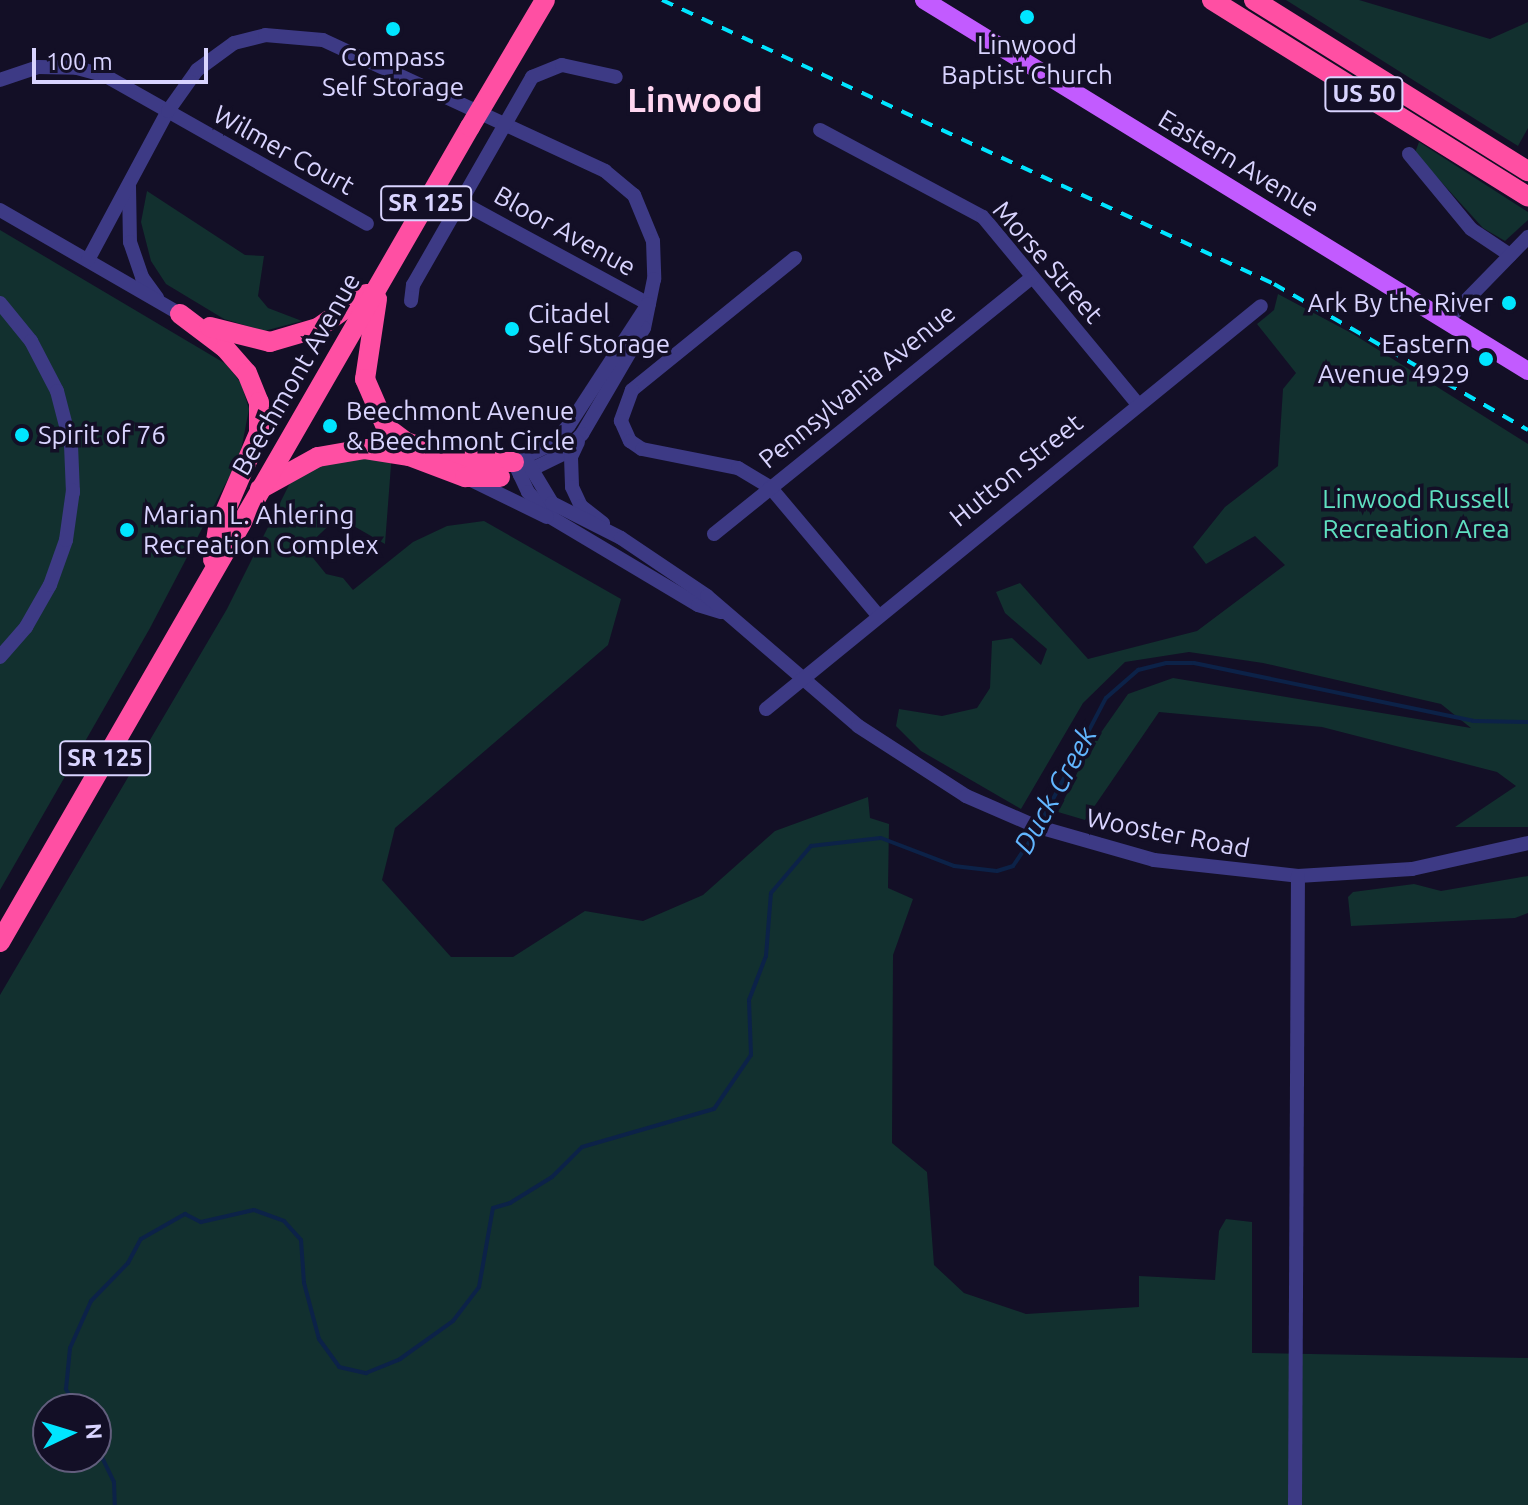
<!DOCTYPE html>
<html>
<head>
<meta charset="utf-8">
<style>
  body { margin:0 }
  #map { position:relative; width:1528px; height:1505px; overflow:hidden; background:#130f26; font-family:Ubuntu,sans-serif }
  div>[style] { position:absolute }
  .green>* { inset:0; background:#12302f }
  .stream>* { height:4px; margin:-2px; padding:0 2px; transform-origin:2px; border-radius:2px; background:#0c2248 }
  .minor>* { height:14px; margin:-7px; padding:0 7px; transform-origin:7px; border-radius:7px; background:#3d3a85 }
  .major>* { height:18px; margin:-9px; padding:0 9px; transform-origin:9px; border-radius:9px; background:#c25bff }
  .highway>* { height:20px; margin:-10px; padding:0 10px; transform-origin:10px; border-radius:10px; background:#ff4fa3 }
  .rail>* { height:4px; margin-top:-2px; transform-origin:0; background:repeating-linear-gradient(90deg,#00e5ff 0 12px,transparent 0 22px) }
  .highway-bridge>* { height:20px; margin:-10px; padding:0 10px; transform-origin:10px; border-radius:10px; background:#ff4fa3 }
  .dots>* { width:22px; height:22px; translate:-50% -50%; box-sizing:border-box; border:4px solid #130f26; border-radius:50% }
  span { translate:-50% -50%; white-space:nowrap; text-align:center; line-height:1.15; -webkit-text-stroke:7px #130f26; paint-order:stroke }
  .shield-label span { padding:2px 6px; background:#130f26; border:2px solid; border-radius:6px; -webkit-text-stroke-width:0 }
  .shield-label { font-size:24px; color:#d9d4ff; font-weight:700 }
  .poi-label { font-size:26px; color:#d9d4ff }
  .right { translate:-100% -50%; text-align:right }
  .left { translate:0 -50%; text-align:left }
  .street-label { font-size:26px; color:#d9d4ff }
  .park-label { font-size:26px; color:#5fe0c0 }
  .water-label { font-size:28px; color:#62b6ff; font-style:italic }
  .district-label { font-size:34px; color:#ffd6f0; font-weight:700 }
  .north { position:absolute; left:32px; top:1393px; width:80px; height:80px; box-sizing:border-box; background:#130f26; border:2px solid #625e7d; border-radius:50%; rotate:86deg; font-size:22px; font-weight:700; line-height:32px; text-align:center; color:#d9d4ff }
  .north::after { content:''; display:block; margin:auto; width:28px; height:36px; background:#00e5ff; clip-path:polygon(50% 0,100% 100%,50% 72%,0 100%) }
  .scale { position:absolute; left:32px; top:48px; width:176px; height:36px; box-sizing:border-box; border:4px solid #d9d4ff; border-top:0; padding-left:10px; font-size:24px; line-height:28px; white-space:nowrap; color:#d9d4ff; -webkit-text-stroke:6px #130f26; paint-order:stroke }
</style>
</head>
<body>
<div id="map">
  <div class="green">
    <i style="clip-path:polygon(1286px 0,1359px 0,1490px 39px,1528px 22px,1528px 128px,1518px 146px)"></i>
    <i style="clip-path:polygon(1419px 142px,1528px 212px,1528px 220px,1505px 241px,1483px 228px,1415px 153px)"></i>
    <i style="clip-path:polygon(147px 191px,245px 255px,264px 256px,258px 296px,268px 308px,302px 321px,264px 331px,224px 319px,166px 284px,151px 261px,141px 222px)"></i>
    <i style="clip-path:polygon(0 230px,226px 364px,241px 383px,249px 409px,240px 456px,150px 628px,0 890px)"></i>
    <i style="clip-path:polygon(1278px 294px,1353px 334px,1528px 444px,1528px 827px,1455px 827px,1516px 786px,1497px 772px,1322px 727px,1159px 712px,1085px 820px,1058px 812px,1088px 751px,1128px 694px,1173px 678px,1471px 728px,1441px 704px,1263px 663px,1189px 652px,1125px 662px,1083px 703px,1021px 809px,921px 751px,896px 726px,899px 709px,942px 716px,977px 708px,990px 688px,992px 641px,1012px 638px,1041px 665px,1047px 649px,1005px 613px,996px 592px,1020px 583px,1088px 659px,1197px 631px,1285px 565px,1255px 536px,1206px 564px,1193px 547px,1225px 507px,1278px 466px,1283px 389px,1296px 373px,1257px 324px,1274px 310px)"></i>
    <i style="clip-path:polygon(evenodd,392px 452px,385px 544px,338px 517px,305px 548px,326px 574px,343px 578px,353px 590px,413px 542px,447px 526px,484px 521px,621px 599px,608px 645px,395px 828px,382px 880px,451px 957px,513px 957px,585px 911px,643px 921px,703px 895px,775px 831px,868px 797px,870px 818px,889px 824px,888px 888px,913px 899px,893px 955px,892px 1143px,927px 1172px,934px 1265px,964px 1293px,1026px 1314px,1139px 1307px,1139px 1276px,1215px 1280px,1219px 1231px,1226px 1219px,1252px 1222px,1252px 1353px,1528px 1358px,1528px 1505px,0 1505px,0 995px,227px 609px,296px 471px,392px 452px,48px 1409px,96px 1409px,96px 1457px,48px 1457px,48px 1409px)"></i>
    <i style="clip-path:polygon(1528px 876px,1528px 913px,1515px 918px,1351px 926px,1348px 897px,1353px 892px,1414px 884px,1441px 891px)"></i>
  </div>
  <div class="stream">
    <i style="left:1040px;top:824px;width:142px;rotate:-62.4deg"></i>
    <i style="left:1106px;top:698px;width:43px;rotate:-41.2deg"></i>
    <i style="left:1138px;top:670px;width:29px;rotate:-14deg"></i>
    <i style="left:1166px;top:663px;width:28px"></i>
    <i style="left:1194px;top:663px;width:285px;rotate:11.7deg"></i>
    <i style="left:1473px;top:721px;width:55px;rotate:1deg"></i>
    <i style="left:77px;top:1409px;width:23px;rotate:-119deg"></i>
    <i style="left:66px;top:1389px;width:41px;rotate:-84.4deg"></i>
    <i style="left:70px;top:1348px;width:51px;rotate:-65.9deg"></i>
    <i style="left:91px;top:1301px;width:53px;rotate:-45.8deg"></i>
    <i style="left:128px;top:1263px;width:27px;rotate:-62deg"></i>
    <i style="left:141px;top:1239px;width:51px;rotate:-29.6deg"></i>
    <i style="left:185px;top:1214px;width:18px;rotate:27deg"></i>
    <i style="left:201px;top:1222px;width:54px;rotate:-12.8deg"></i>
    <i style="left:254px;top:1210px;width:32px;rotate:20deg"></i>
    <i style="left:284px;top:1221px;width:25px;rotate:48deg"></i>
    <i style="left:301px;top:1240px;width:43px;rotate:86deg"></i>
    <i style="left:304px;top:1283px;width:58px;rotate:75deg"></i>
    <i style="left:319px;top:1339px;width:34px;rotate:54deg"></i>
    <i style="left:339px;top:1367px;width:28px;rotate:13deg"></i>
    <i style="left:366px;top:1373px;width:37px;rotate:-22deg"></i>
    <i style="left:400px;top:1359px;width:65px;rotate:-35.6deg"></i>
    <i style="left:453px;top:1321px;width:43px;rotate:-52.6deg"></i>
    <i style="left:479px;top:1287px;width:80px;rotate:-80deg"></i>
    <i style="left:493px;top:1208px;width:18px;rotate:-16deg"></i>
    <i style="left:510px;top:1203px;width:49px;rotate:-31.8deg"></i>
    <i style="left:552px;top:1177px;width:42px;rotate:-45deg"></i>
    <i style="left:582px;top:1147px;width:137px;rotate:-16.1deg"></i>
    <i style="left:714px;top:1109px;width:65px;rotate:-55.6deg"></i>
    <i style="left:751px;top:1055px;width:55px;rotate:-92.1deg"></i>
    <i style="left:749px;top:1000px;width:47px;rotate:-68.9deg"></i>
    <i style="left:766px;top:956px;width:63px;rotate:-85.5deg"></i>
    <i style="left:771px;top:893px;width:62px;rotate:-49.6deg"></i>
    <i style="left:811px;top:846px;width:70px;rotate:-6.5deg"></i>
    <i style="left:881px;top:838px;width:78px;rotate:21deg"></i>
    <i style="left:954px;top:866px;width:43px;rotate:6.6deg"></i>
    <i style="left:997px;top:871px;width:17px;rotate:-17deg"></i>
    <i style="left:1013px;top:866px;width:41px;rotate:-55.9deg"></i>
    <i style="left:96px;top:1445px;width:41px;rotate:64.1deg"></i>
    <i style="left:114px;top:1482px;width:23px;rotate:88deg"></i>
  </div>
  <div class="minor">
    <i style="left:0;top:80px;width:40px;rotate:-18.9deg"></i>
    <i style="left:38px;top:67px;width:39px;rotate:1deg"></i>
    <i style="left:77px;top:68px;width:28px;rotate:15deg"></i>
    <i style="left:104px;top:75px;width:302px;rotate:29.5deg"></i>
    <i style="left:820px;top:130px;width:185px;rotate:28.1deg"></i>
    <i style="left:983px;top:217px;width:241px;rotate:50.4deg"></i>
    <i style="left:1409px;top:154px;width:97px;rotate:50.4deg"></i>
    <i style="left:1471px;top:229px;width:47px;rotate:33.7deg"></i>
    <i style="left:129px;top:186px;width:56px;rotate:89deg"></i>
    <i style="left:130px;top:242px;width:37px;rotate:71deg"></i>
    <i style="left:142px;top:277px;width:26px;rotate:54deg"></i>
    <i style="left:459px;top:201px;width:216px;rotate:28.5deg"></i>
    <i style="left:0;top:210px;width:208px;rotate:30deg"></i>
    <i style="left:795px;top:258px;width:210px;rotate:141deg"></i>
    <i style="left:632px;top:390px;width:33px;rotate:110deg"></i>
    <i style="left:621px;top:421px;width:22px;rotate:66deg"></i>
    <i style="left:630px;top:441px;width:14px;rotate:34deg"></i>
    <i style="left:642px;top:449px;width:98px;rotate:11.2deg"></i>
    <i style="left:738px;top:468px;width:37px;rotate:31deg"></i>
    <i style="left:770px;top:487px;width:166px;rotate:49.9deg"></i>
    <i style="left:88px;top:260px;width:169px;rotate:-61.8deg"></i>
    <i style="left:168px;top:111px;width:50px;rotate:-54.7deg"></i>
    <i style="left:197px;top:70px;width:46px;rotate:-36.1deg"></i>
    <i style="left:234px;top:43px;width:32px;rotate:-14deg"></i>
    <i style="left:265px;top:35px;width:58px;rotate:4.9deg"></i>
    <i style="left:323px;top:40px;width:311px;rotate:24.9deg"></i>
    <i style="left:605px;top:171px;width:38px;rotate:40deg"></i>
    <i style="left:634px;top:195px;width:50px;rotate:67.6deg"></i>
    <i style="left:653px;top:241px;width:38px;rotate:88deg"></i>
    <i style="left:654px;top:279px;width:50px;rotate:101.5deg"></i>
    <i style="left:644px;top:328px;width:123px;rotate:120.3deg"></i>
    <i style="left:582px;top:434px;width:28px;rotate:134deg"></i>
    <i style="left:563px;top:454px;width:48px;rotate:154deg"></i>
    <i style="left:411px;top:301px;width:16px;rotate:-83deg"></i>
    <i style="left:413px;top:285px;width:240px;rotate:-60.2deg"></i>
    <i style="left:532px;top:77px;width:32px;rotate:-22deg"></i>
    <i style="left:562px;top:65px;width:55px;rotate:12.5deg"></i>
    <i style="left:0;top:303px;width:49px;rotate:50.8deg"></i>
    <i style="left:31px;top:341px;width:56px;rotate:62.5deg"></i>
    <i style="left:57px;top:391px;width:56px;rotate:75.5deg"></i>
    <i style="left:71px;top:445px;width:48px;rotate:87.6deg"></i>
    <i style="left:648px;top:304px;width:145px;rotate:123.1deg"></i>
    <i style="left:569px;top:425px;width:25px;rotate:132deg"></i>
    <i style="left:552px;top:444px;width:42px;rotate:154.7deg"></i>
    <i style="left:514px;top:462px;width:33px;rotate:65deg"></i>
    <i style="left:528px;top:492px;width:35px;rotate:47deg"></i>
    <i style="left:552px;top:518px;width:170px;rotate:30.8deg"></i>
    <i style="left:698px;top:605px;width:24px;rotate:17deg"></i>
    <i style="left:1448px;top:319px;width:115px;rotate:-45.7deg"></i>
    <i style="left:578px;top:442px;width:17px;rotate:115deg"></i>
    <i style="left:571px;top:457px;width:30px;rotate:88deg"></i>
    <i style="left:572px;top:487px;width:21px;rotate:65deg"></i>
    <i style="left:581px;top:506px;width:28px;rotate:38deg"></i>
    <i style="left:525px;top:458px;width:52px;rotate:59deg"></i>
    <i style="left:552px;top:503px;width:77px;rotate:26.9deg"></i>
    <i style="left:621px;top:538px;width:104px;rotate:34deg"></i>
    <i style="left:707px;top:596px;width:199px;rotate:40.7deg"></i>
    <i style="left:858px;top:726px;width:129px;rotate:32.9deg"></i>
    <i style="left:966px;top:796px;width:75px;rotate:23.5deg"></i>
    <i style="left:1035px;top:826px;width:124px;rotate:15.9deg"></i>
    <i style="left:1154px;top:860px;width:145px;rotate:6.3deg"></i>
    <i style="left:1298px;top:876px;width:114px;rotate:-3.5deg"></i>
    <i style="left:1412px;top:869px;width:119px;rotate:-12.6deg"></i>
    <i style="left:465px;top:477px;width:91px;rotate:26deg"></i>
    <i style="left:714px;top:534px;width:409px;rotate:-38.9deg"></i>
    <i style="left:0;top:657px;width:40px;rotate:-49deg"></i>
    <i style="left:26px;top:627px;width:48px;rotate:-60.3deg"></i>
    <i style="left:50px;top:585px;width:48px;rotate:-70.4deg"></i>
    <i style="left:66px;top:540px;width:50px;rotate:-82deg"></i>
    <i style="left:766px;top:709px;width:638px;rotate:-39.15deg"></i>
    <i style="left:1295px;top:1505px;width:629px;rotate:-89.73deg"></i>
  </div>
  <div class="major">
    <i style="left:924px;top:0;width:709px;rotate:31.56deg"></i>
  </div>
  <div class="highway">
    <i style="left:1212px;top:0;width:372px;rotate:31.9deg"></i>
    <i style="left:1254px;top:0;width:323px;rotate:32deg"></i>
    <i style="left:377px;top:299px;width:81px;rotate:98.5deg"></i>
    <i style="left:365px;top:379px;width:52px;rotate:66.4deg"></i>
    <i style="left:386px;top:427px;width:25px;rotate:37deg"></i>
    <i style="left:406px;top:442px;width:57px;rotate:19.4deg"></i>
    <i style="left:460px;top:461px;width:54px;rotate:1.1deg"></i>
    <i style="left:180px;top:314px;width:56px;rotate:37.1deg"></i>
    <i style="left:225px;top:348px;width:33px;rotate:49deg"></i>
    <i style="left:247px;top:373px;width:31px;rotate:68deg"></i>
    <i style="left:259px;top:402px;width:31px;rotate:90deg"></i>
    <i style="left:259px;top:433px;width:103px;rotate:113.3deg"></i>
    <i style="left:218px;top:528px;width:32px;rotate:99deg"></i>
    <i style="left:210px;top:327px;width:62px;rotate:14deg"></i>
    <i style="left:270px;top:342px;width:50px;rotate:-16.3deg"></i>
    <i style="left:318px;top:328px;width:59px;rotate:-35.3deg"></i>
    <i style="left:260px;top:489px;width:66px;rotate:-28.9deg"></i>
    <i style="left:318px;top:457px;width:48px;rotate:-9.7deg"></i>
    <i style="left:365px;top:449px;width:45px;rotate:9deg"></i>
    <i style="left:409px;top:456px;width:60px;rotate:20.6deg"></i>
    <i style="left:465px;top:477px;width:35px"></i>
    <i style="left:0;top:942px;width:941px;rotate:-60.03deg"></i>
  </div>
  <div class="rail">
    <i style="left:662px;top:0;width:675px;rotate:24.89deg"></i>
    <i style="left:1274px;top:284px;width:293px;rotate:29.9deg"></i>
  </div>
  <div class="highway-bridge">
    <i style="left:470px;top:127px;width:147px;rotate:-59.4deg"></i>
  </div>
  <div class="dots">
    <i style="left:1027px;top:17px;background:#00e5ff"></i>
    <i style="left:393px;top:29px;background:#00e5ff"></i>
    <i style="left:1509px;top:303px;background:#00e5ff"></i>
    <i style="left:512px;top:329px;background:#00e5ff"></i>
    <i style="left:1486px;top:359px;background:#00e5ff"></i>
    <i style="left:330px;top:426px;background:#00e5ff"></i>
    <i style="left:22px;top:435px;background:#00e5ff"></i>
    <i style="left:127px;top:530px;background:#00e5ff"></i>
  </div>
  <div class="shield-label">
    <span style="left:1364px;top:94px">US 50</span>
    <span style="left:426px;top:203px">SR 125</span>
    <span style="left:105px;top:758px">SR 125</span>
  </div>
  <div class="poi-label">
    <span style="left:1027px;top:60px">Linwood<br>Baptist Church</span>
    <span style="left:393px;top:72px">Compass<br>Self Storage</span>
    <span class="right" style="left:1493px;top:303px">Ark By the River</span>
    <span class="left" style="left:528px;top:329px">Citadel<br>Self Storage</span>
    <span class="right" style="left:1470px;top:359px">Eastern<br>Avenue 4929</span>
    <span class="left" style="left:346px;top:426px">Beechmont Avenue<br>&amp; Beechmont Circle</span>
    <span class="left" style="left:38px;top:435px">Spirit of 76</span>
    <span class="left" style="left:143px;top:530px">Marian L. Ahlering<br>Recreation Complex</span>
  </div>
  <div class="street-label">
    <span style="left:284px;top:150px;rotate:29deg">Wilmer Court</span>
    <span style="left:1239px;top:163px;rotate:31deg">Eastern Avenue</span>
    <span style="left:565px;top:231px;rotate:29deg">Bloor Avenue</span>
    <span style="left:1048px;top:262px;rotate:49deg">Morse Street</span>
    <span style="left:296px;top:374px;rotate:-60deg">Beechmont Avenue</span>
    <span style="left:857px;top:386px;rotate:-39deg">Pennsylvania Avenue</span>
    <span style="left:1016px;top:470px;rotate:-39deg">Hutton Street</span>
    <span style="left:1168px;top:833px;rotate:11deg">Wooster Road</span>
  </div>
  <div class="park-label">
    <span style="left:1416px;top:514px">Linwood Russell<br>Recreation Area</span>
  </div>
  <div class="water-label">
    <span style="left:1055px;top:790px;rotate:-61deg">Duck Creek</span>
  </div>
  <div class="district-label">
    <span style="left:695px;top:100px">Linwood</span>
  </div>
  <div class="north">N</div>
  <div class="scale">100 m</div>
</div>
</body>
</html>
